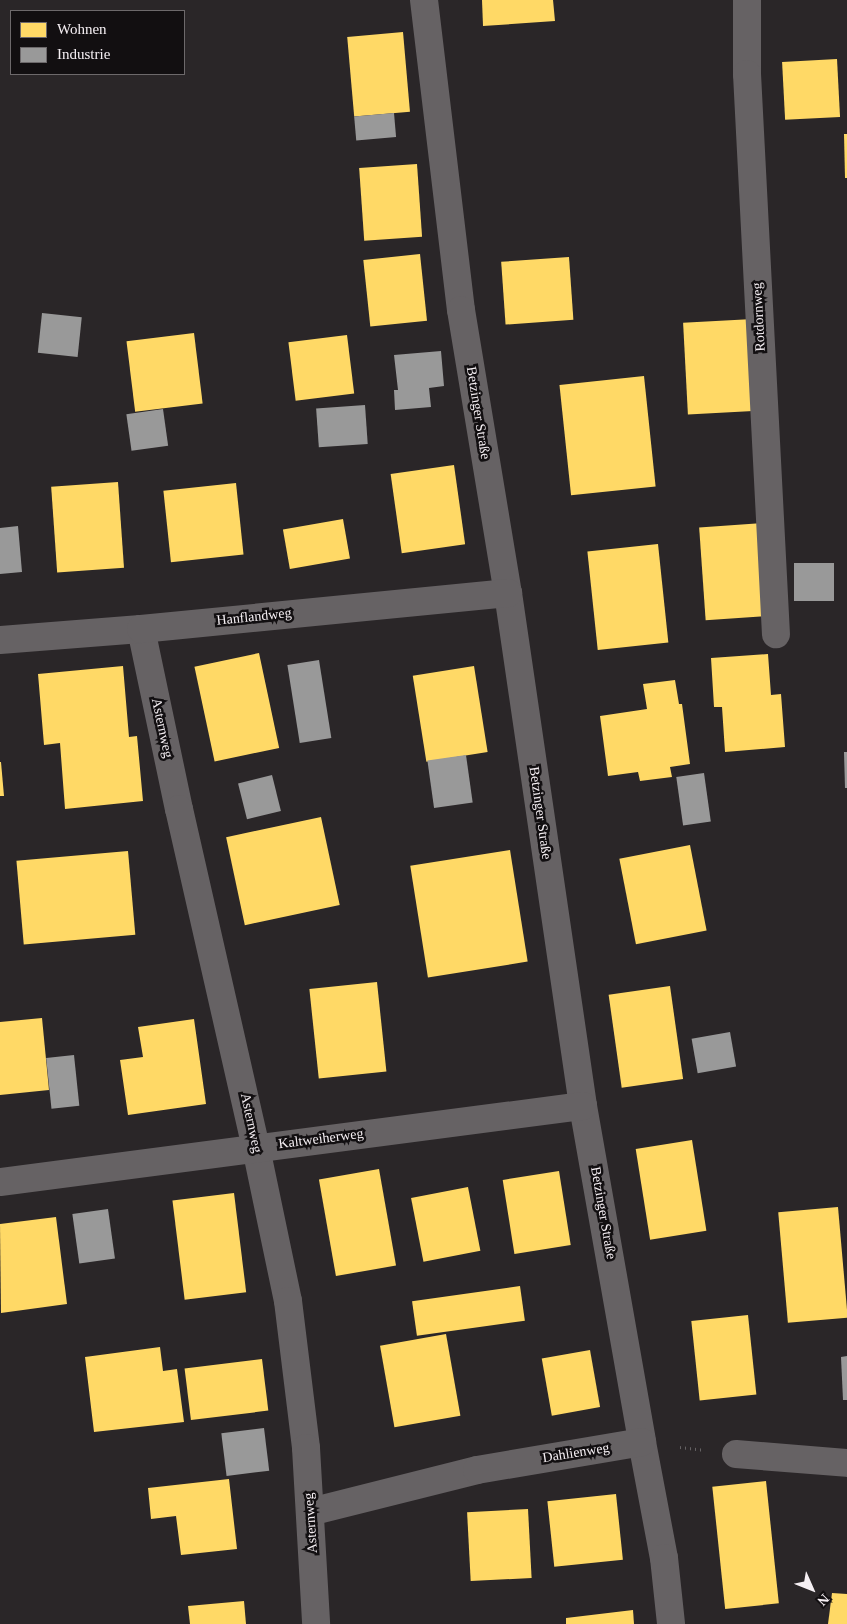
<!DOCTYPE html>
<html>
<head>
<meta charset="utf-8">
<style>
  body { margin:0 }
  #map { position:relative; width:847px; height:1624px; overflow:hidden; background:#2a2628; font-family:"Times New Roman",serif }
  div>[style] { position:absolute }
  .homes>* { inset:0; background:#ffd966; transform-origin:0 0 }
  .industry>* { inset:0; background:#999; transform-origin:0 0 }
  .path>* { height:3px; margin-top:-1.5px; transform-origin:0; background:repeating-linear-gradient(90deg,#656264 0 1px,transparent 0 5px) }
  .street>* { height:28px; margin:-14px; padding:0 14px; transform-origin:14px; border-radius:14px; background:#666264 }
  span { translate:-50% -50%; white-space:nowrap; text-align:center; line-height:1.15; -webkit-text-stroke:5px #120f11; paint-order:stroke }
  .street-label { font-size:14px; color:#f5eff3 }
  .legend { position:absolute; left:10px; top:10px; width:175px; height:65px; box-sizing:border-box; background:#120f11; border:1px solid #6d696b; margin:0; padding:6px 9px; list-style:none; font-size:15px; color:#f5eff3 }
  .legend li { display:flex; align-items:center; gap:10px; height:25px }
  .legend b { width:25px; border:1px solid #6d696b }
  .north { position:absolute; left:787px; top:1564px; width:50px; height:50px; -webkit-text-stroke:4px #120f11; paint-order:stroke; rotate:134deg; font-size:14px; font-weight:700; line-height:20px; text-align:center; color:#f5eff3 }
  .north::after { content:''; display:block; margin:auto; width:18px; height:22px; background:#f5eff3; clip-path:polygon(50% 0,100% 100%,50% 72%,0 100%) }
</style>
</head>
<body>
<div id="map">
  <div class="homes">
    <i style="clip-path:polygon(482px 0,553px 0,555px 21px,483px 26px)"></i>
    <i style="left:403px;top:32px;width:80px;height:56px;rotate:85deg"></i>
    <i style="left:837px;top:59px;width:58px;height:55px;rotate:87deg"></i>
    <i style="clip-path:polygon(844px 134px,847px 134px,847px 178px,845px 178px)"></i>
    <i style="left:417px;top:164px;width:73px;height:58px;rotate:86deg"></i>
    <i style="left:420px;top:254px;width:67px;height:57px;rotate:84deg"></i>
    <i style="left:569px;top:257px;width:63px;height:68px;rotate:86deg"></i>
    <i style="left:753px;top:319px;width:92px;height:70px;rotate:87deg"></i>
    <i style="left:194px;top:333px;width:71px;height:68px;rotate:83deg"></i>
    <i style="left:347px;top:335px;width:59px;height:59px;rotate:83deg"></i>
    <i style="left:644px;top:376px;width:111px;height:85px;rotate:84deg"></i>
    <i style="left:454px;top:465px;width:80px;height:64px;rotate:82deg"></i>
    <i style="left:118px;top:482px;width:86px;height:67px;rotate:86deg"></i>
    <i style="left:236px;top:483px;width:72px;height:73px;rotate:84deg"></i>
    <i style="left:343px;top:519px;width:40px;height:61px;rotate:80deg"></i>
    <i style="left:763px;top:523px;width:93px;height:64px;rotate:86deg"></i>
    <i style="left:658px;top:544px;width:99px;height:71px;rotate:84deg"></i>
    <i style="left:259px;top:653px;width:97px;height:66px;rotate:78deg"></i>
    <i style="clip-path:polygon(768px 654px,771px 695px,781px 694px,785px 747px,725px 752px,722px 707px,714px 707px,711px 658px)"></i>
    <i style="clip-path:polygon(123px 666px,129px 737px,137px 736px,143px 801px,65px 809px,60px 743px,44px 745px,38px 674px)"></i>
    <i style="left:474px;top:666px;width:87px;height:62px;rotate:81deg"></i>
    <i style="clip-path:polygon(675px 680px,679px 704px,682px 704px,690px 764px,670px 767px,672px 777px,640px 781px,638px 772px,608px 776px,600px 716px,647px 709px,643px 684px)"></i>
    <i style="clip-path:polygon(0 762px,1px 762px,4px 796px,0 796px)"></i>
    <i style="left:321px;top:817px;width:90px;height:97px;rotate:78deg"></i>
    <i style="left:690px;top:845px;width:87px;height:72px;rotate:79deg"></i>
    <i style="left:510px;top:850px;width:113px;height:101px;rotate:81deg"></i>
    <i style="left:128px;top:851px;width:84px;height:112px;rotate:85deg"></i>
    <i style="left:377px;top:982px;width:90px;height:68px;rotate:84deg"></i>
    <i style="left:670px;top:986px;width:94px;height:62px;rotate:82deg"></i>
    <i style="clip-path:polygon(42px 1018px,49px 1090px,0 1095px,0 1022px)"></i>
    <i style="clip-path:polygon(194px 1019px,206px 1104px,128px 1115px,120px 1060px,143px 1057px,138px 1027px)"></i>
    <i style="left:692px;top:1140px;width:92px;height:57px;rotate:81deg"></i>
    <i style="left:379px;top:1169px;width:98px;height:61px;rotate:80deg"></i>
    <i style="left:559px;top:1171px;width:75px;height:57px;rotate:81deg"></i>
    <i style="left:468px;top:1187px;width:65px;height:58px;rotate:79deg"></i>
    <i style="left:234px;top:1193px;width:100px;height:62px;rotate:83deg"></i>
    <i style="left:838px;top:1207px;width:111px;height:60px;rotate:85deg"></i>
    <i style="clip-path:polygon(56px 1217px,67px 1304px,1px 1313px,0 1224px)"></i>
    <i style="left:520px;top:1286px;width:35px;height:109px;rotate:82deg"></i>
    <i style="left:748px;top:1315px;width:80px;height:57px;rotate:84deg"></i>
    <i style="left:446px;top:1334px;width:83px;height:67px;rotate:80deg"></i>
    <i style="clip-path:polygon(160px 1347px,163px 1371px,177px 1369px,184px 1422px,94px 1432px,85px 1357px)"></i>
    <i style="left:590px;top:1350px;width:58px;height:49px;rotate:80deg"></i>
    <i style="left:262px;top:1359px;width:52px;height:78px;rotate:83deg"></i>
    <i style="clip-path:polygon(229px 1479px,237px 1549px,181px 1555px,176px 1516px,151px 1519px,148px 1488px)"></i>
    <i style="left:766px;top:1481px;width:123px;height:54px;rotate:84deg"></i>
    <i style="left:616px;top:1494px;width:66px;height:69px;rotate:84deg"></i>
    <i style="left:528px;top:1509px;width:69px;height:61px;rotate:87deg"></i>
    <i style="clip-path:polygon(832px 1593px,847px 1594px,847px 1624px,828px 1624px)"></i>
    <i style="clip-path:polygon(244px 1601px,246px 1624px,190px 1624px,188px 1606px)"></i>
    <i style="clip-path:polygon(633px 1610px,634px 1624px,566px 1624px,566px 1618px)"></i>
  </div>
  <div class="industry">
    <i style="left:394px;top:113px;width:24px;height:40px;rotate:85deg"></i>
    <i style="left:42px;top:313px;width:40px;height:40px;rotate:6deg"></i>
    <i style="clip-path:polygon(441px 351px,444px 386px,429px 388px,431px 407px,395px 410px,394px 390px,398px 390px,394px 355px)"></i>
    <i style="left:365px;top:405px;width:39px;height:49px;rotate:86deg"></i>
    <i style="left:163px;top:409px;width:37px;height:37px;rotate:82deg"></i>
    <i style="clip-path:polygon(18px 526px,22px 572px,0 574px,0 528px)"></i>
    <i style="left:794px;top:563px;width:40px;height:38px"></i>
    <i style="left:319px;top:660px;width:79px;height:32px;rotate:81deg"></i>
    <i style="clip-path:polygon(844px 752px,847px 752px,847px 788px,845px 788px)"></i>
    <i style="left:466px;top:755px;width:48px;height:39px;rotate:82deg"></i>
    <i style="left:704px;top:773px;width:49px;height:28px;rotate:82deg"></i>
    <i style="left:272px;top:775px;width:37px;height:35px;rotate:76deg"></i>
    <i style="left:730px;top:1032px;width:35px;height:39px;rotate:80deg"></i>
    <i style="left:74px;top:1055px;width:51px;height:28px;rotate:84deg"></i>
    <i style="left:108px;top:1209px;width:50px;height:36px;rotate:82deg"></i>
    <i style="clip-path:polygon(847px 1356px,847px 1400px,843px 1400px,841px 1357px)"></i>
    <i style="left:264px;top:1428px;width:43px;height:43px;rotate:83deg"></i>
  </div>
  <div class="path">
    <i style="left:680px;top:1447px;width:23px;rotate:7deg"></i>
  </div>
  <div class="street">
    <i style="left:424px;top:0;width:312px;rotate:83.2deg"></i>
    <i style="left:461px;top:310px;width:287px;rotate:80.6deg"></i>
    <i style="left:508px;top:593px;width:518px;rotate:81.68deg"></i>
    <i style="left:583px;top:1106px;width:341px;rotate:80deg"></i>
    <i style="left:642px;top:1442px;width:118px;rotate:79.3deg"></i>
    <i style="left:664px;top:1558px;width:66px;rotate:83.9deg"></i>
    <i style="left:747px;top:0;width:74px;rotate:90deg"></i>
    <i style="left:747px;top:74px;width:561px;rotate:87.04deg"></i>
    <i style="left:141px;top:629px;width:184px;rotate:78.1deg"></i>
    <i style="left:179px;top:809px;width:348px;rotate:77.2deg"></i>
    <i style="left:256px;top:1148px;width:156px;rotate:78.2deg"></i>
    <i style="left:288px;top:1301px;width:148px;rotate:83deg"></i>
    <i style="left:306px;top:1448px;width:176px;rotate:86.7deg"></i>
    <i style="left:0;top:640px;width:141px;rotate:-4.5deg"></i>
    <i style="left:141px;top:629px;width:369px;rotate:-5.6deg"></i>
    <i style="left:0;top:1182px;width:588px;rotate:-7.43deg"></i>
    <i style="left:736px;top:1454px;width:111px;rotate:4.6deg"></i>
    <i style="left:310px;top:1512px;width:172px;rotate:-14.1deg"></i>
    <i style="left:477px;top:1470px;width:167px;rotate:-9.6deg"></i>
  </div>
  <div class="street-label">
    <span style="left:759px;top:317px;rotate:-93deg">Rotdornweg</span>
    <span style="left:478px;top:413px;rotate:81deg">Betzinger Straße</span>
    <span style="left:254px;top:617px;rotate:-6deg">Hanflandweg</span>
    <span style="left:162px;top:728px;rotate:78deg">Asternweg</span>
    <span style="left:540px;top:813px;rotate:82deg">Betzinger Straße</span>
    <span style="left:251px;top:1123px;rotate:78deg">Asternweg</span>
    <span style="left:321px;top:1139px;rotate:-7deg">Kaltweiherweg</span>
    <span style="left:603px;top:1213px;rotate:80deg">Betzinger Straße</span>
    <span style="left:576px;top:1453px;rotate:-9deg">Dahlienweg</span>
    <span style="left:311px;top:1523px;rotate:-94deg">Asternweg</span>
  </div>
  <ul class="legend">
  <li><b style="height:14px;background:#ffd966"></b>Wohnen</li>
  <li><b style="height:14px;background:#999"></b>Industrie</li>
  </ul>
  <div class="north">N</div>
</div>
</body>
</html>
